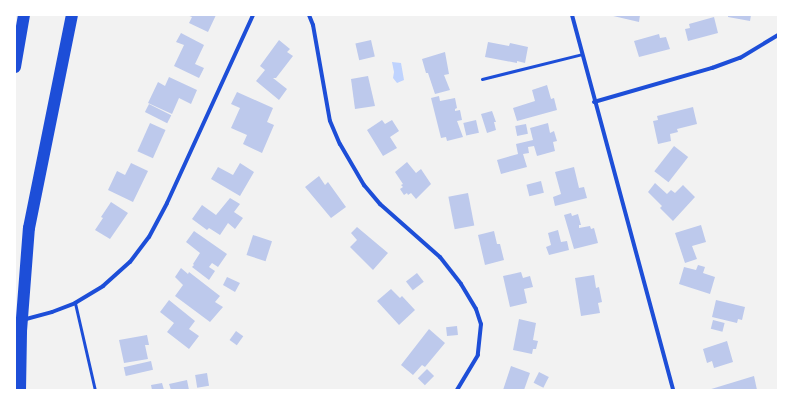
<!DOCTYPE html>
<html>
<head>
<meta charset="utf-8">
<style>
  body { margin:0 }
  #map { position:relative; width:793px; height:405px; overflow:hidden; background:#f2f2f2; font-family:"Source Serif 4",serif }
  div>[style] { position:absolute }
  .water>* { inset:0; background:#bfd3fe }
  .building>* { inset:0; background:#bdc9ec; transform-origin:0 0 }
  .service>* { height:3px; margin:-1.5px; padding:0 1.5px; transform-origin:1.5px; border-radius:1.5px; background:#1d4ed8 }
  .minor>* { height:4px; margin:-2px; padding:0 2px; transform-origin:2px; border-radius:2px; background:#1d4ed8 }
  .motorway>* { height:12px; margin:-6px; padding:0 6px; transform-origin:6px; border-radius:6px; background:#1d4ed8 }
  span { translate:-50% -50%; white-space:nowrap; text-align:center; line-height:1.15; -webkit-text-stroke:3px #fff; paint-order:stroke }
  .frame { position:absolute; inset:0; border:16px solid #fff; pointer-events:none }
</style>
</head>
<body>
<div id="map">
  <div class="water">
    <i style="clip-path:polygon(392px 62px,401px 63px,404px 80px,397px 83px,393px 78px,394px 72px)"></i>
  </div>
  <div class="building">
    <i style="clip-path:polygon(187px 15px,216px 15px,208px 32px,189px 23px,192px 17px)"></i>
    <i style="clip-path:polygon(609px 15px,640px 15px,639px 22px)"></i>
    <i style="clip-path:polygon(728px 15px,751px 15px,750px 21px,728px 17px)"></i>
    <i style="clip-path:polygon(714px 17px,718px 33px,688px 41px,685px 29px,690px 28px,689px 24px)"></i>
    <i style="clip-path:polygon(181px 33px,204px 45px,195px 64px,204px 68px,199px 78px,174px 66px,184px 45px,176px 42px)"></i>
    <i style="clip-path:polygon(659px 34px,660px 38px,666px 37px,670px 49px,639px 57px,634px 41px)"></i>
    <i style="clip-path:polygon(279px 40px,290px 49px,287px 52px,293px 56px,276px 78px,273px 78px,287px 89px,279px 100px,256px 81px,265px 70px,260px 66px)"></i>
    <i style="left:371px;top:40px;width:17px;height:16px;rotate:77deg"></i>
    <i style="clip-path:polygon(488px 42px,509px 46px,510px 43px,528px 47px,525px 63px,517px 61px,517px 63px,485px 57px)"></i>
    <i style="clip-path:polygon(445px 52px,449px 74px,444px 75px,450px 90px,435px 94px,428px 73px,426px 73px,422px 59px)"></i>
    <i style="clip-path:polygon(368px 76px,375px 106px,355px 109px,351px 79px)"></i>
    <i style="clip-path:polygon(169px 77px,197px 90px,191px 104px,179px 98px,172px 114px,148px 103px,158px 82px,165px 86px)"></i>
    <i style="clip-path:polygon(547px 85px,551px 99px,554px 98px,557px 110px,517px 121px,513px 108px,535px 101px,532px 90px)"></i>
    <i style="clip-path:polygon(237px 92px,273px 108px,267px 122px,274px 125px,262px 153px,243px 144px,247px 135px,231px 128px,240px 108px,231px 104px)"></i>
    <i style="clip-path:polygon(439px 96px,440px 101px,455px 98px,457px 108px,455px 109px,455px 111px,460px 110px,462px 120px,457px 121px,463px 137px,447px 141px,446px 137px,441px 138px,431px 98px)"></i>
    <i style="left:149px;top:104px;width:25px;height:9px;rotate:27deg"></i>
    <i style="clip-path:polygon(693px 107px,697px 124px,677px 129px,678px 132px,670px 134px,671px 141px,658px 144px,653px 121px,658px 120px,657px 116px)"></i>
    <i style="clip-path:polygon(492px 111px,496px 122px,494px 122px,496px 130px,487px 133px,481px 114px)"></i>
    <i style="clip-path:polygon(382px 120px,385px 124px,392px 120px,399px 131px,390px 137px,397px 148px,383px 156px,367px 130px)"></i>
    <i style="left:476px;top:120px;width:13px;height:13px;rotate:77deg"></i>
    <i style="left:150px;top:123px;width:17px;height:31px;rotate:24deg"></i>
    <i style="clip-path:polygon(548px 123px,550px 133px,554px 131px,557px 141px,553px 142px,555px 151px,537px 156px,534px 146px,528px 147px,529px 153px,523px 154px,527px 167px,501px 174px,497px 160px,518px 154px,516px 144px,533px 140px,530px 128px)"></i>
    <i style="left:526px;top:124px;width:10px;height:11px;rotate:79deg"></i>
    <i style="left:674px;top:146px;width:18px;height:32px;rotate:38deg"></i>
    <i style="clip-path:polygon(407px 162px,416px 173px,421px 169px,431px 184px,416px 199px,411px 193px,408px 195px,407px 193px,404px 195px,400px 189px,403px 187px,401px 185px,403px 184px,395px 172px)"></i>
    <i style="clip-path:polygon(131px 163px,148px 171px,133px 202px,108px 190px,117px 171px,125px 175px)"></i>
    <i style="clip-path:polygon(240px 163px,254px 172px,240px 196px,211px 179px,218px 167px,233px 175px)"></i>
    <i style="clip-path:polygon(574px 167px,579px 188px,584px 187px,587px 198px,555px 206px,553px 197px,561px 194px,555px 172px)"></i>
    <i style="clip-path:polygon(319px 176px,325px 185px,328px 182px,346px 207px,331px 218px,305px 187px)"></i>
    <i style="left:541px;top:181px;width:12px;height:15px;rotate:76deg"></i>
    <i style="clip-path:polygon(655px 183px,667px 194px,671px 190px,675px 193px,683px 185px,695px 197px,673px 221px,660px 208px,662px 206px,648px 192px)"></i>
    <i style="left:468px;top:193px;width:33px;height:20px;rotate:79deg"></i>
    <i style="clip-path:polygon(230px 198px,240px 204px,234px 212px,243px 218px,235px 229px,228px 223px,220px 235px,209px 228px,207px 230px,192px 219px,202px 205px,216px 215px)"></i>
    <i style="clip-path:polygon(111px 202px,128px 213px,110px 239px,95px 230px,103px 218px,101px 217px)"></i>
    <i style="clip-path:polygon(571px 213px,572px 216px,578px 214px,581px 225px,579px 225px,579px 228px,590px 226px,591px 229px,594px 228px,598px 243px,574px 249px,564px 215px)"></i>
    <i style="clip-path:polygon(701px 225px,706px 242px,692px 246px,697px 259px,685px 263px,675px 233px)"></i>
    <i style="clip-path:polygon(357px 227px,388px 253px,373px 270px,350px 247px,357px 240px,351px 233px)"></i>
    <i style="clip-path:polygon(558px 230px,561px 242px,567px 241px,569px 250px,549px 255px,546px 247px,551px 245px,548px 233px)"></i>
    <i style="clip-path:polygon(194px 231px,227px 254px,218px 267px,212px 263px,209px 267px,215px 271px,209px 280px,192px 267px,194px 265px,193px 264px,200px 253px,186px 242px)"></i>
    <i style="clip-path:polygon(494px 231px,497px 244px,500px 244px,504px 260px,485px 265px,478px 235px)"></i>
    <i style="left:253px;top:235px;width:20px;height:21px;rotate:18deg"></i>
    <i style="clip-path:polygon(698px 265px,705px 267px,703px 273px,715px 277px,710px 294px,679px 284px,684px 267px,696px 270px)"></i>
    <i style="clip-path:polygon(181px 268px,188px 274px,189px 272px,220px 296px,215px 302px,223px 307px,210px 322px,175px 296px,183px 285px,175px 277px)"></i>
    <i style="clip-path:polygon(521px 272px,523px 278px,530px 276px,533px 287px,524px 289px,527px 303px,510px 307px,503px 276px)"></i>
    <i style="left:417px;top:273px;width:11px;height:14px;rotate:52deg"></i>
    <i style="clip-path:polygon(594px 275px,596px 288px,599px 287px,602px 302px,598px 303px,600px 313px,581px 316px,575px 278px)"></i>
    <i style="clip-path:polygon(227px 277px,240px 283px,235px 292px,223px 285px)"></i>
    <i style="clip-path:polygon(391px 289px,400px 298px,402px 296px,415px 310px,399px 325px,377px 301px)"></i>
    <i style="clip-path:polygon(169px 300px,195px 321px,189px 329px,199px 336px,189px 349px,167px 332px,174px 323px,160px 312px)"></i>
    <i style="clip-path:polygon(716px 300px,745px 307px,742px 320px,738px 319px,737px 323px,712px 317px)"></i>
    <i style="clip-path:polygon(519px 319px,536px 323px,533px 340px,538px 341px,536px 349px,533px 349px,532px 354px,513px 350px)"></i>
    <i style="left:713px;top:320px;width:12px;height:9px;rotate:14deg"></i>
    <i style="left:457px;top:326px;width:9px;height:11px;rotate:84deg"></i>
    <i style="clip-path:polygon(429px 329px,445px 343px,425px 367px,422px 365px,413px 375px,401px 365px)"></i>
    <i style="left:236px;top:331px;width:9px;height:11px;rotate:36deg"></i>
    <i style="clip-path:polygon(147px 335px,149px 345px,145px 345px,148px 359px,124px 363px,119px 340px)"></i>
    <i style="clip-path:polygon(727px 341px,733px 362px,714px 368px,712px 361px,707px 363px,703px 349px)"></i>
    <i style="left:151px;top:361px;width:9px;height:28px;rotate:77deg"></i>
    <i style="clip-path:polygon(511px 366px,530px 373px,524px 390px,503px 390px)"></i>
    <i style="left:427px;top:369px;width:10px;height:13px;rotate:45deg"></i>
    <i style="left:539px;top:372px;width:11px;height:12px;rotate:27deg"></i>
    <i style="left:207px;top:373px;width:13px;height:12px;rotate:81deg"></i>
    <i style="clip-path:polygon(754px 376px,757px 390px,708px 390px)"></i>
    <i style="clip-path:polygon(187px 380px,189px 390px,171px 390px,169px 384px)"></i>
    <i style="clip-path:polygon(162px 383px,164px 390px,152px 390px,151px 385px)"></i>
  </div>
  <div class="service">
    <i style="left:482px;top:79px;width:103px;rotate:-14deg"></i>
    <i style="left:75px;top:303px;width:89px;rotate:77.1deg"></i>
  </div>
  <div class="minor">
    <i style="left:309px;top:15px;width:11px;rotate:68deg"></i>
    <i style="left:313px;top:25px;width:97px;rotate:80deg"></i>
    <i style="left:330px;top:121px;width:25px;rotate:67deg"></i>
    <i style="left:340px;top:144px;width:48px;rotate:59.7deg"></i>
    <i style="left:364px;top:185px;width:25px;rotate:50deg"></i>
    <i style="left:380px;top:204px;width:80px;rotate:41.5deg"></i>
    <i style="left:440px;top:257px;width:34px;rotate:52deg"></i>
    <i style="left:461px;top:284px;width:29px;rotate:59deg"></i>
    <i style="left:476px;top:309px;width:16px;rotate:72deg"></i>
    <i style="left:481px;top:324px;width:31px;rotate:96deg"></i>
    <i style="left:478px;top:355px;width:41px;rotate:121deg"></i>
    <i style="left:572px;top:15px;width:388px;rotate:74.9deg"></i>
    <i style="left:594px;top:102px;width:123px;rotate:-16.1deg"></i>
    <i style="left:712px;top:68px;width:30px;rotate:-20deg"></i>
    <i style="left:740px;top:58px;width:44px;rotate:-31.2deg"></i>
    <i style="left:15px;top:322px;width:38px;rotate:-15deg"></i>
    <i style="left:52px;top:312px;width:25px;rotate:-21deg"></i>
    <i style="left:75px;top:303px;width:33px;rotate:-31deg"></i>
    <i style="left:103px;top:286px;width:36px;rotate:-42deg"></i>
    <i style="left:130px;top:262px;width:31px;rotate:-53deg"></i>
    <i style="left:149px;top:237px;width:38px;rotate:-62deg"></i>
    <i style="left:167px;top:203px;width:207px;rotate:-65.4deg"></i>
  </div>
  <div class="motorway">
    <i style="left:15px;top:67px;width:53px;rotate:-80.2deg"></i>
    <i style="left:20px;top:390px;width:59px;rotate:-89deg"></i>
    <i style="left:21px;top:331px;width:103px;rotate:-85.6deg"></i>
    <i style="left:29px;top:228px;width:217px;rotate:-78.6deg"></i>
  </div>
  <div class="frame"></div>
</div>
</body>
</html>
